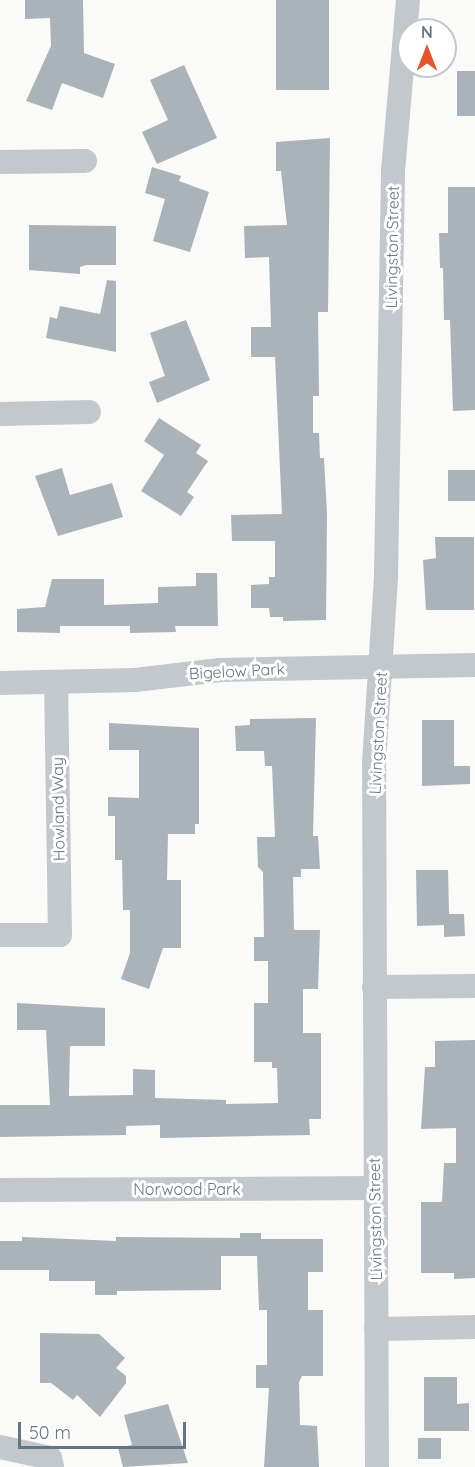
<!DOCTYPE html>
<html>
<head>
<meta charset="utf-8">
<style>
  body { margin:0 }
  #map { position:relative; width:475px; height:1467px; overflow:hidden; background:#fafaf8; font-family:Quicksand,sans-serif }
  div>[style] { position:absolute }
  .building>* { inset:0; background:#aab3b9; transform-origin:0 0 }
  .minor>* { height:24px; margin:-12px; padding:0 12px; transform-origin:12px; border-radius:12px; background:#c3c8cc }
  span { translate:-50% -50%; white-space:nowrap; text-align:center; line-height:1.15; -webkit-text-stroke:6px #fff; paint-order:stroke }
  .street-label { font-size:16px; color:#657683 }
  .north { position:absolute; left:397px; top:18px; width:60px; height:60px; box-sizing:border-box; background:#fff; border:2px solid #c1c8cd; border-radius:50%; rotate:0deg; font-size:16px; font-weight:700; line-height:24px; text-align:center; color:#657683 }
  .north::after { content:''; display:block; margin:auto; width:21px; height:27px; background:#e4572e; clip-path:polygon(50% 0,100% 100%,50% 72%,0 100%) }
  .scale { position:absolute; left:18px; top:1422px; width:168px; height:27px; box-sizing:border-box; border:3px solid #657683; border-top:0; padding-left:8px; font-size:18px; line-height:21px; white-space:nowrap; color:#657683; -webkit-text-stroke:4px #fff; paint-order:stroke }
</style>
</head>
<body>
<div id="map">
  <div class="building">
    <i style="clip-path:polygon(25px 0,83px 0,84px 53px,115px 64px,103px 98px,62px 83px,52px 110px,26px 101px,51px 46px,50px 18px,25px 19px)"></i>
    <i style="left:276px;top:0;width:53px;height:90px"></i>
    <i style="clip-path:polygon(184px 65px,217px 138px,157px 164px,142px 132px,168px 120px,150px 80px)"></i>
    <i style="left:457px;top:71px;width:18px;height:45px"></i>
    <i style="clip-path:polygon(330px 138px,328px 312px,318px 312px,319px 396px,313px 396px,313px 433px,319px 433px,320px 458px,324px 458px,327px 514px,326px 620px,283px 621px,283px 617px,270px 617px,269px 608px,251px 608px,251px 585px,269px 584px,269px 577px,275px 577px,275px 541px,232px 541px,231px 515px,282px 514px,275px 357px,251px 357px,251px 327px,271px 327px,269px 257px,245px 258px,244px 226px,287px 225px,281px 171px,276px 171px,276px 142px)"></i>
    <i style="clip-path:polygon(152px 167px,181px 176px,179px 181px,209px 192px,190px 252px,153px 241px,165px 199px,145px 193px)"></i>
    <i style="clip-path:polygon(448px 187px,475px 187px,475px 410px,453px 411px,450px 320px,444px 320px,443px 268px,440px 268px,439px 233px,448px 233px)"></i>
    <i style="clip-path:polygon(29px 225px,116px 226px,116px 265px,86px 265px,80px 267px,80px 274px,29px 270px)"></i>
    <i style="clip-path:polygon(107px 280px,116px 281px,116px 352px,46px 338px,50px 317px,57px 319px,60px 306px,100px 314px)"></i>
    <i style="clip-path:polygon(186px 320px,210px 380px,157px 403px,149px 382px,165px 376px,150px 333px)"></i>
    <i style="clip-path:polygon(159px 418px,201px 445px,196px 453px,208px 461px,187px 492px,194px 497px,181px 516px,141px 491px,164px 455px,144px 441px)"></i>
    <i style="clip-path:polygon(62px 468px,70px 495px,112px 483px,123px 517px,58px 536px,35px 476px)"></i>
    <i style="left:448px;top:470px;width:27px;height:31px"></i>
    <i style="clip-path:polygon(435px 537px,474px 537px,474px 610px,426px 610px,423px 560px,436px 558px)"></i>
    <i style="clip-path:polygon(196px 573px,217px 573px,218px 626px,175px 626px,176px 632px,130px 633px,130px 626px,60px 626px,60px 633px,17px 632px,17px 609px,45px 607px,52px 579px,104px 579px,104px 605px,158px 603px,158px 587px,196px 586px)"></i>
    <i style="clip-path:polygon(316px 718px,313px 836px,318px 836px,320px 869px,301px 869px,301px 877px,293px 877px,294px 930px,320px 930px,318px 989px,303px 989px,303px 1033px,321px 1033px,321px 1119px,309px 1119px,310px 1135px,160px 1138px,160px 1125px,126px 1126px,126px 1135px,0 1137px,0 1105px,50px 1105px,46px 1030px,17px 1030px,17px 1003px,105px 1008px,105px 1046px,70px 1046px,69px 1096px,133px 1095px,133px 1069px,155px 1070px,155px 1098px,226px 1100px,226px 1104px,278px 1103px,277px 1068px,272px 1068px,272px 1062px,254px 1062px,254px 1003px,268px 1003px,268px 961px,254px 961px,254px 937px,264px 937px,263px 872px,258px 867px,257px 837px,275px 837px,272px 766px,265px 766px,264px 751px,236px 751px,235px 726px,250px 725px,250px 719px)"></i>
    <i style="clip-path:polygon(422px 720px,454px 720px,454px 766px,470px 766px,470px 784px,422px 786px)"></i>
    <i style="clip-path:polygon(109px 723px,199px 728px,199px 824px,195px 824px,195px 834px,168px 834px,167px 880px,181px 880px,181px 948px,163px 948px,149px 989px,121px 979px,130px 953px,130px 910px,123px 910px,122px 860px,115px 860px,115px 816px,108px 816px,108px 797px,139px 798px,139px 750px,109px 750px)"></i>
    <i style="clip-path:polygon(416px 870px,448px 870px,449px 914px,464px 914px,465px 936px,444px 937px,444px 925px,417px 926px)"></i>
    <i style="clip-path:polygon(475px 1040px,475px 1278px,454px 1279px,454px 1273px,421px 1273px,421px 1202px,442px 1202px,444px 1163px,456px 1163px,456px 1128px,421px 1129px,425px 1067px,435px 1067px,435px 1041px)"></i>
    <i style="clip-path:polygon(240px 1233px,261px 1233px,261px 1239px,323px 1239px,323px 1272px,308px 1272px,308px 1310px,323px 1310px,323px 1376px,302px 1376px,299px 1382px,300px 1425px,317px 1426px,319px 1467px,264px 1467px,269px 1388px,256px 1388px,256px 1365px,267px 1365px,267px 1310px,259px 1310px,257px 1256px,221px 1256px,221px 1290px,117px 1291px,117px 1295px,95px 1295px,95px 1281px,49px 1281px,49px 1270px,0 1270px,0 1241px,22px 1241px,22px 1237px,116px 1241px,116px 1237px,240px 1238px)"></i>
    <i style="clip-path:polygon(40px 1333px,99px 1334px,125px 1358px,116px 1368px,126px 1376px,126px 1383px,100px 1417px,77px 1395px,73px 1400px,51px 1383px,40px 1383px)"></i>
    <i style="clip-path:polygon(424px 1377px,457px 1377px,457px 1404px,469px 1403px,469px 1431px,424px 1431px)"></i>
    <i style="clip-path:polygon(168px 1404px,188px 1463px,123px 1467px,118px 1448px,132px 1445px,124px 1415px)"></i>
    <i style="left:441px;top:1438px;width:21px;height:23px;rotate:90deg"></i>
  </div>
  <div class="minor">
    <i style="left:0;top:162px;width:85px;rotate:-0.7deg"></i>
    <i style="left:0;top:414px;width:89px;rotate:-1.3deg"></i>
    <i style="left:0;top:683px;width:135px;rotate:-1.3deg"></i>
    <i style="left:135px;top:680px;width:86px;rotate:-6.7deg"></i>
    <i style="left:220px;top:670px;width:255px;rotate:-1.1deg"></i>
    <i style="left:0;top:935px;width:60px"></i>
    <i style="left:60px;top:935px;width:252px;rotate:-90.9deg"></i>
    <i style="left:374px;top:987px;width:101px;rotate:-0.6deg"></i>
    <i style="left:0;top:1190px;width:375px;rotate:-0.3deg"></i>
    <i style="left:376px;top:1329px;width:99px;rotate:-1.2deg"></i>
    <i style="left:0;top:1447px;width:51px;rotate:12.4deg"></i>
    <i style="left:50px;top:1458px;width:9px;rotate:77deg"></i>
    <i style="left:377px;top:1467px;width:704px;rotate:-90.24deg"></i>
    <i style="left:374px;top:763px;width:188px;rotate:-86.3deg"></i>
    <i style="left:386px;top:575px;width:404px;rotate:-89deg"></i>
    <i style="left:393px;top:171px;width:172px;rotate:-85deg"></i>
  </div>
  <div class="street-label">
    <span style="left:392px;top:247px;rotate:-89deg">Livingston Street</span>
    <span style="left:237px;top:671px;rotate:-3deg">Bigelow Park</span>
    <span style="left:378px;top:733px;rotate:-87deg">Livingston Street</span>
    <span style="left:58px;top:809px;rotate:-91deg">Howland Way</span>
    <span style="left:187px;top:1189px">Norwood Park</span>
    <span style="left:375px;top:1219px;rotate:-91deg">Livingston Street</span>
  </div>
  <div class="north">N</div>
  <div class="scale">50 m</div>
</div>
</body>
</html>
